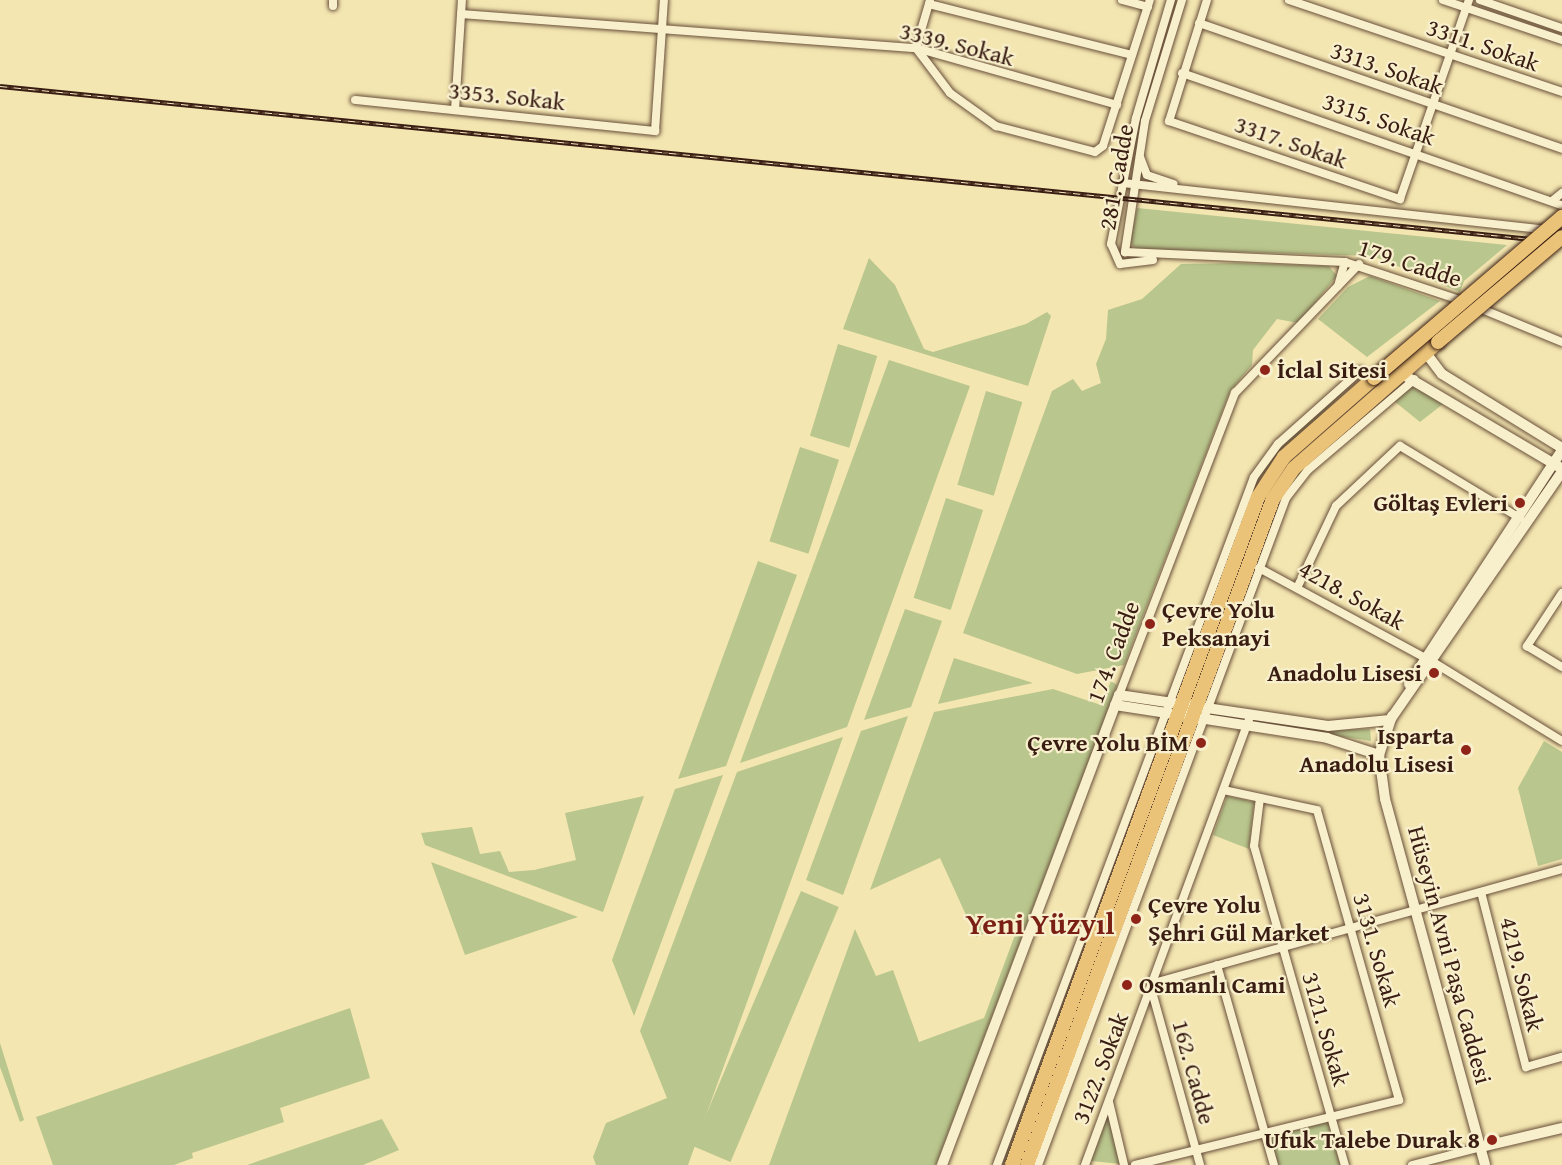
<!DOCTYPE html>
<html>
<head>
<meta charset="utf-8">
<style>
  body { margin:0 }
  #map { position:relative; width:1562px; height:1165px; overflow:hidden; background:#f4e6b1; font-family:"Gentium Book Plus",serif }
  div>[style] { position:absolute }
  .green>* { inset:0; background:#b9c68d; transform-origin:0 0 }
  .roads { filter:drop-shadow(0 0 2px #684f3a) drop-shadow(0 0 2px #684f3a) }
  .street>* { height:8px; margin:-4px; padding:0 4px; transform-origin:4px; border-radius:4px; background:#f8efcc }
  .secondary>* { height:10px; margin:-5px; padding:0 5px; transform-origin:5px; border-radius:5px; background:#f8efcc }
  .highway>* { height:14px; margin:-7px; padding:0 7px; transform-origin:7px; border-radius:7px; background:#eac378 }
  .rail>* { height:4.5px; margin-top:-2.25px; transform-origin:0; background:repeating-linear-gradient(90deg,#f8efcc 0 7px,#391d12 0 14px); box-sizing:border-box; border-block:2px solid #391d12 }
  .bridges { filter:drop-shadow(0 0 2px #391d12) drop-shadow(0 0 2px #391d12) }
  .highway-bridge>* { height:14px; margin:-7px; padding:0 7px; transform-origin:7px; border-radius:7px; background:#eac378 }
  .dots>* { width:16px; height:16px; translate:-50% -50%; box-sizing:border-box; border:3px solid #f8efcc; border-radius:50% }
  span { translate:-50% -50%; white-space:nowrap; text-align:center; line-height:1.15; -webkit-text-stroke:4.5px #f8efcc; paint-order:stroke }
  .street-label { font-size:24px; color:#391d12 }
  .poi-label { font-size:24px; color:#391d12; font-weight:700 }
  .left { translate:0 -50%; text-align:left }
  .right { translate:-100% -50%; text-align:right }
  .district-label { font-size:30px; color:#7a1f14; font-weight:700 }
</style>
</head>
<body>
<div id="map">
  <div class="green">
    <i style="clip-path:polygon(1137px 208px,1507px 245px,1464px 281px,1460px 292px,1373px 256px,1137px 249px,1130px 243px)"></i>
    <i style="clip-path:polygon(869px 258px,895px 285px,924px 349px,933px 352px,1026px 324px,1047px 312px,1051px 316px,1028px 386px,843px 329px)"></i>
    <i style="clip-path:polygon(1237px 263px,1329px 266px,1337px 276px,1298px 323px,1277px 319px,1253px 350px,1252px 365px,1230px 391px,1124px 665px,1077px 674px,963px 633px,1052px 391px,1073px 379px,1082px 391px,1101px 383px,1096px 364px,1106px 339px,1108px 310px,1142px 299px,1181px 264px)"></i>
    <i style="clip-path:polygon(1370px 276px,1440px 301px,1367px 357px,1318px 319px,1348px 287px)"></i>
    <i style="left:838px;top:344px;width:41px;height:96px;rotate:17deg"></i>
    <i style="clip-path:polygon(889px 360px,970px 386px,847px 727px,740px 763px)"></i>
    <i style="clip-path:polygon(1354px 381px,1262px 476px,1177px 691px,1255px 480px,1281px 446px)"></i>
    <i style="clip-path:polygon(1415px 383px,1443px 404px,1420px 422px,1394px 401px)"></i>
    <i style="left:986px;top:391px;width:38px;height:98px;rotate:17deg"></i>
    <i style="left:800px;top:447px;width:41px;height:99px;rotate:18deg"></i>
    <i style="left:946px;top:498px;width:39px;height:105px;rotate:18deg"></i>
    <i style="clip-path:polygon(758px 561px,797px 575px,726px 766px,678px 779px)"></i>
    <i style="clip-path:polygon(905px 609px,942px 621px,911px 707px,864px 720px)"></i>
    <i style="clip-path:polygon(954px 658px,1033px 683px,938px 704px)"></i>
    <i style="clip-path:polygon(1111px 681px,1117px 685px,936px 1165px,769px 1165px,855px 929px,876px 976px,893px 970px,919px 1042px,984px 1018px,1021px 919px,976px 937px,940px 858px,870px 890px,934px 712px,1053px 689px,1101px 705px)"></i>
    <i style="clip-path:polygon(908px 716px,843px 895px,806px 880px,861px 731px)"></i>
    <i style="clip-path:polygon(1255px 718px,1330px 730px,1370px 729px,1371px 741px,1253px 723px)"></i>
    <i style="clip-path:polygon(1166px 720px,1006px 1165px,1002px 1165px)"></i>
    <i style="clip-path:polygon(843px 737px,688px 1165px,596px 1165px,593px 1157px,606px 1123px,667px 1098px,640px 1031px,737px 772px)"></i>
    <i style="clip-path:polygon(1544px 741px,1562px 752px,1562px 859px,1538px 866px,1518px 788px)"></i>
    <i style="clip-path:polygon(723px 775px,634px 1016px,612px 960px,675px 789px)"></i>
    <i style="clip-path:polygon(644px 796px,603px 912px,425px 845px,421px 833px,472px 827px,480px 854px,500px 851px,509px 872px,534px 870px,576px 860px,565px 813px)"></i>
    <i style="clip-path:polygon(1227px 796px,1254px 802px,1249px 849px,1213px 835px)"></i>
    <i style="clip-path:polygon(431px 862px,578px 917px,465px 955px)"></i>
    <i style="left:801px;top:891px;width:41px;height:277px;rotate:23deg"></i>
    <i style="clip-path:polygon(350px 1008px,370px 1078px,280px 1108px,284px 1122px,192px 1153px,193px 1158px,174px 1165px,53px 1165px,36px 1117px)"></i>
    <i style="clip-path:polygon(0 1043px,24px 1120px,20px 1122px,0 1067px)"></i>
    <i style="clip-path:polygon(1107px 1116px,1110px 1116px,1121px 1164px,1091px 1161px)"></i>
    <i style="clip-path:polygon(382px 1119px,399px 1150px,363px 1165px,247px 1165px)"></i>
    <i style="clip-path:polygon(1328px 1122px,1340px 1165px,1277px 1165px,1270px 1137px)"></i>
  </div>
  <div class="roads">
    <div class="street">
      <i style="left:333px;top:0;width:6px;rotate:90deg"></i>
      <i style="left:930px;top:0;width:50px;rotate:106.3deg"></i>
      <i style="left:916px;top:48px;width:56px;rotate:52.9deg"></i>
      <i style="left:950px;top:93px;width:57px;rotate:35.7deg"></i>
      <i style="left:996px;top:126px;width:102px;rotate:14.7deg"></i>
      <i style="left:1095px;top:152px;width:10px;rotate:-37deg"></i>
      <i style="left:1103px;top:146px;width:153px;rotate:-72.2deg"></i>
      <i style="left:1122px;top:0;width:27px;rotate:15deg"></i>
      <i style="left:1182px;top:0;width:127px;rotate:107deg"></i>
      <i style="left:1145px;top:121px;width:133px;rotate:98.7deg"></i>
      <i style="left:1125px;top:252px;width:220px;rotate:2.6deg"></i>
      <i style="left:1345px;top:262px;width:124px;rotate:18.3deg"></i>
      <i style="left:1207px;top:0;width:127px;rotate:107.4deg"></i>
      <i style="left:1169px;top:121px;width:244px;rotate:18.7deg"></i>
      <i style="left:1400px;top:199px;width:211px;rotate:-70.9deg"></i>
      <i style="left:1289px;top:0;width:288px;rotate:18.6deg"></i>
      <i style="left:1443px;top:0;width:126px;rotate:18.6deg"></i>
      <i style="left:1480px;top:0;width:87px;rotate:18.9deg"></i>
      <i style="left:929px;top:4px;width:209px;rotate:14.1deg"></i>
      <i style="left:461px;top:14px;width:456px;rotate:4.3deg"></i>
      <i style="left:916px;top:48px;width:209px;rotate:15.8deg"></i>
      <i style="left:1199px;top:23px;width:384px;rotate:19.1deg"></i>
      <i style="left:1182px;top:73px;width:402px;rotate:19.2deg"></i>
      <i style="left:355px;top:100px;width:302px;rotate:5.9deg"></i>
      <i style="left:655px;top:131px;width:131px;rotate:-86.1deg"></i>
      <i style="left:455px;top:110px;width:110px;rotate:-86.4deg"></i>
      <i style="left:1140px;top:157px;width:19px;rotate:69deg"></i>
      <i style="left:1147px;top:175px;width:28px;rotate:19deg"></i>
      <i style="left:1123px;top:183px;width:427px;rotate:6.3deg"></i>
      <i style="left:1552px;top:201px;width:13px;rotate:-39deg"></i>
      <i style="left:1153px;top:260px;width:33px;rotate:173deg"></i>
      <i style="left:1120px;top:264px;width:22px;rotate:-114deg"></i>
      <i style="left:1111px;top:244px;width:128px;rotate:-78.8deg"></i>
      <i style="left:1136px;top:118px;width:123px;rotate:-73.5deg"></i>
      <i style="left:1338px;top:286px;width:25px;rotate:-74deg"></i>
      <i style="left:1477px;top:307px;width:92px;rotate:22.4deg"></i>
      <i style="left:1259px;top:568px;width:198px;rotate:28.4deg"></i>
      <i style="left:1433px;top:662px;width:151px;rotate:31.5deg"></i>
      <i style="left:1298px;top:586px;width:89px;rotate:-64.6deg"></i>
      <i style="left:1336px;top:506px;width:88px;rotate:-43.2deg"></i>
      <i style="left:1400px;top:446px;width:140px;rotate:31deg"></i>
      <i style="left:1562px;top:593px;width:64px;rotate:123.4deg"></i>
      <i style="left:1527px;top:646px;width:41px;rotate:31deg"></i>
      <i style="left:1119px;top:695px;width:324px;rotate:-69deg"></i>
      <i style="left:1235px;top:393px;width:179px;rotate:-46.1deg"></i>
      <i style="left:1260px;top:798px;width:48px;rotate:97.1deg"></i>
      <i style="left:1254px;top:846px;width:332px;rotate:74.1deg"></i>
      <i style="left:1481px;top:892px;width:181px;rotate:75.6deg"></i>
      <i style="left:1526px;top:1067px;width:37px;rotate:-16deg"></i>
      <i style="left:1217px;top:965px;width:208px;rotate:74.1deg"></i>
      <i style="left:1154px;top:983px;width:424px;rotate:-15.6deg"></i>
      <i style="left:1151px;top:988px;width:184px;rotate:74.5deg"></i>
      <i style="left:1109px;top:1102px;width:65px;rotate:76.6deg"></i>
      <i style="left:997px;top:1165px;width:734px;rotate:-69.52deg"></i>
      <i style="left:1254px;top:477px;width:41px;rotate:-54deg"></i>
      <i style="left:1278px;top:444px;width:110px;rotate:-41.7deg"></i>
      <i style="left:1038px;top:1165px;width:712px;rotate:-69.6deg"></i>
      <i style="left:1286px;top:498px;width:36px;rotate:-52deg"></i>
      <i style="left:1308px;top:470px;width:140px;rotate:-40.4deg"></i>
      <i style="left:1085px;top:1165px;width:480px;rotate:-69.8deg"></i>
      <i style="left:1135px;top:1165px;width:272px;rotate:-13.8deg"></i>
      <i style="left:1399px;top:1100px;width:301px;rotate:-105.8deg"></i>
      <i style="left:1317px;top:810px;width:95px;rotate:-167.9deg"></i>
      <i style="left:1412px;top:1165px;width:71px;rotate:-14.6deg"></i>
    </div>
    <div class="secondary">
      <i style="left:1426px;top:353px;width:26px;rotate:53deg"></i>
      <i style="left:1442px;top:374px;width:141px;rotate:31.7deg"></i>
      <i style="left:1402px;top:374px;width:182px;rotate:30.6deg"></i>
      <i style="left:1409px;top:684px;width:280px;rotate:-56.8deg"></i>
      <i style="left:1115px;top:705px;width:215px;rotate:8.8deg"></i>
      <i style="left:1327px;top:738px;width:55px;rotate:18.1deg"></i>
      <i style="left:1392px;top:716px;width:41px;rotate:108.4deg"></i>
      <i style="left:1379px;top:755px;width:44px;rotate:82.2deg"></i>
      <i style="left:1385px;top:799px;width:379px;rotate:74.7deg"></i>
      <i style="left:1481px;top:1147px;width:83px;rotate:-13.2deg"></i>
      <i style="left:942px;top:1165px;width:502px;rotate:-69.36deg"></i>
      <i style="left:1119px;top:695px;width:211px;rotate:8.4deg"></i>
      <i style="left:1328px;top:726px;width:62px;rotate:-5.5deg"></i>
      <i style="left:1390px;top:720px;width:302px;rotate:-55.3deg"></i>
    </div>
    <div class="highway">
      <i style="left:1012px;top:1165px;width:712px;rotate:-69.78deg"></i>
      <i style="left:1258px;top:497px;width:48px;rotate:-57deg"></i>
      <i style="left:1284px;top:457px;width:120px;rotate:-41.3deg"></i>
      <i style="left:1027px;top:1165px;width:710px;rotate:-69.73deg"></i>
      <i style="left:1273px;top:499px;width:37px;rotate:-56deg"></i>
      <i style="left:1294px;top:468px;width:191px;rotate:-41.2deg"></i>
    </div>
  </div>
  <div class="rail">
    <i style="left:0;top:86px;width:1570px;rotate:5.7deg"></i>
  </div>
  <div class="bridges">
    <div class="highway-bridge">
      <i style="left:1438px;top:342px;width:162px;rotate:-40.3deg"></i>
      <i style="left:1374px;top:378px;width:248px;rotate:-40.6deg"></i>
    </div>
  </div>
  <div class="dots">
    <i style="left:1265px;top:370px;background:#8f2418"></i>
    <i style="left:1520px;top:503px;background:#8f2418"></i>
    <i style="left:1150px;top:624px;background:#8f2418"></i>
    <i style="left:1434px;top:673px;background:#8f2418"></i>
    <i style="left:1201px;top:743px;background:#8f2418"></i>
    <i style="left:1466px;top:750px;background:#8f2418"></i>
    <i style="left:1136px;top:919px;background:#8f2418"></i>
    <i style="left:1127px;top:985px;background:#8f2418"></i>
    <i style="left:1492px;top:1140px;background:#8f2418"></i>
  </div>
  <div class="street-label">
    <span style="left:957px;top:44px;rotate:14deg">3339. Sokak</span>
    <span style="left:1483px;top:45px;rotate:19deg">3311. Sokak</span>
    <span style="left:1387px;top:68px;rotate:19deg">3313. Sokak</span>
    <span style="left:507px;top:96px;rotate:6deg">3353. Sokak</span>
    <span style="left:1379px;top:119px;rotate:19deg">3315. Sokak</span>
    <span style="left:1291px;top:142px;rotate:19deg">3317. Sokak</span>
    <span style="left:1116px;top:177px;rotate:-80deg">281. Cadde</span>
    <span style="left:1410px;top:263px;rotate:18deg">179. Cadde</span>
    <span style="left:1352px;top:595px;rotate:29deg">4218. Sokak</span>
    <span style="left:1113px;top:652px;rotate:-69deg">174. Cadde</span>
    <span style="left:1377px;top:950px;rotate:74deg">3131. Sokak</span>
    <span style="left:1450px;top:955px;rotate:75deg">Hüseyin Avni Paşa Caddesi</span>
    <span style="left:1522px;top:974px;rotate:76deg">4219. Sokak</span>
    <span style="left:1326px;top:1029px;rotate:74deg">3121. Sokak</span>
    <span style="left:1100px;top:1068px;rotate:-69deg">3122. Sokak</span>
    <span style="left:1194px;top:1072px;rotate:75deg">162. Cadde</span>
  </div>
  <div class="poi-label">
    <span class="left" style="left:1277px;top:370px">İclal Sitesi</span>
    <span class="right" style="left:1508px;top:503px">Göltaş Evleri</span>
    <span class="left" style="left:1162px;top:624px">Çevre Yolu<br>Peksanayi</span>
    <span class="right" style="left:1422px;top:673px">Anadolu Lisesi</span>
    <span class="right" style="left:1454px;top:750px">Isparta<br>Anadolu Lisesi</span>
    <span class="right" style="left:1189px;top:743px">Çevre Yolu BİM</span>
    <span class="left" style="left:1148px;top:919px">Çevre Yolu<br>Şehri Gül Market</span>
    <span class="left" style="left:1139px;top:985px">Osmanlı Cami</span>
    <span class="right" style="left:1480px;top:1140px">Ufuk Talebe Durak 8</span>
  </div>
  <div class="district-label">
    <span style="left:1040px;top:923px">Yeni Yüzyıl</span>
  </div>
</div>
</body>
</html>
